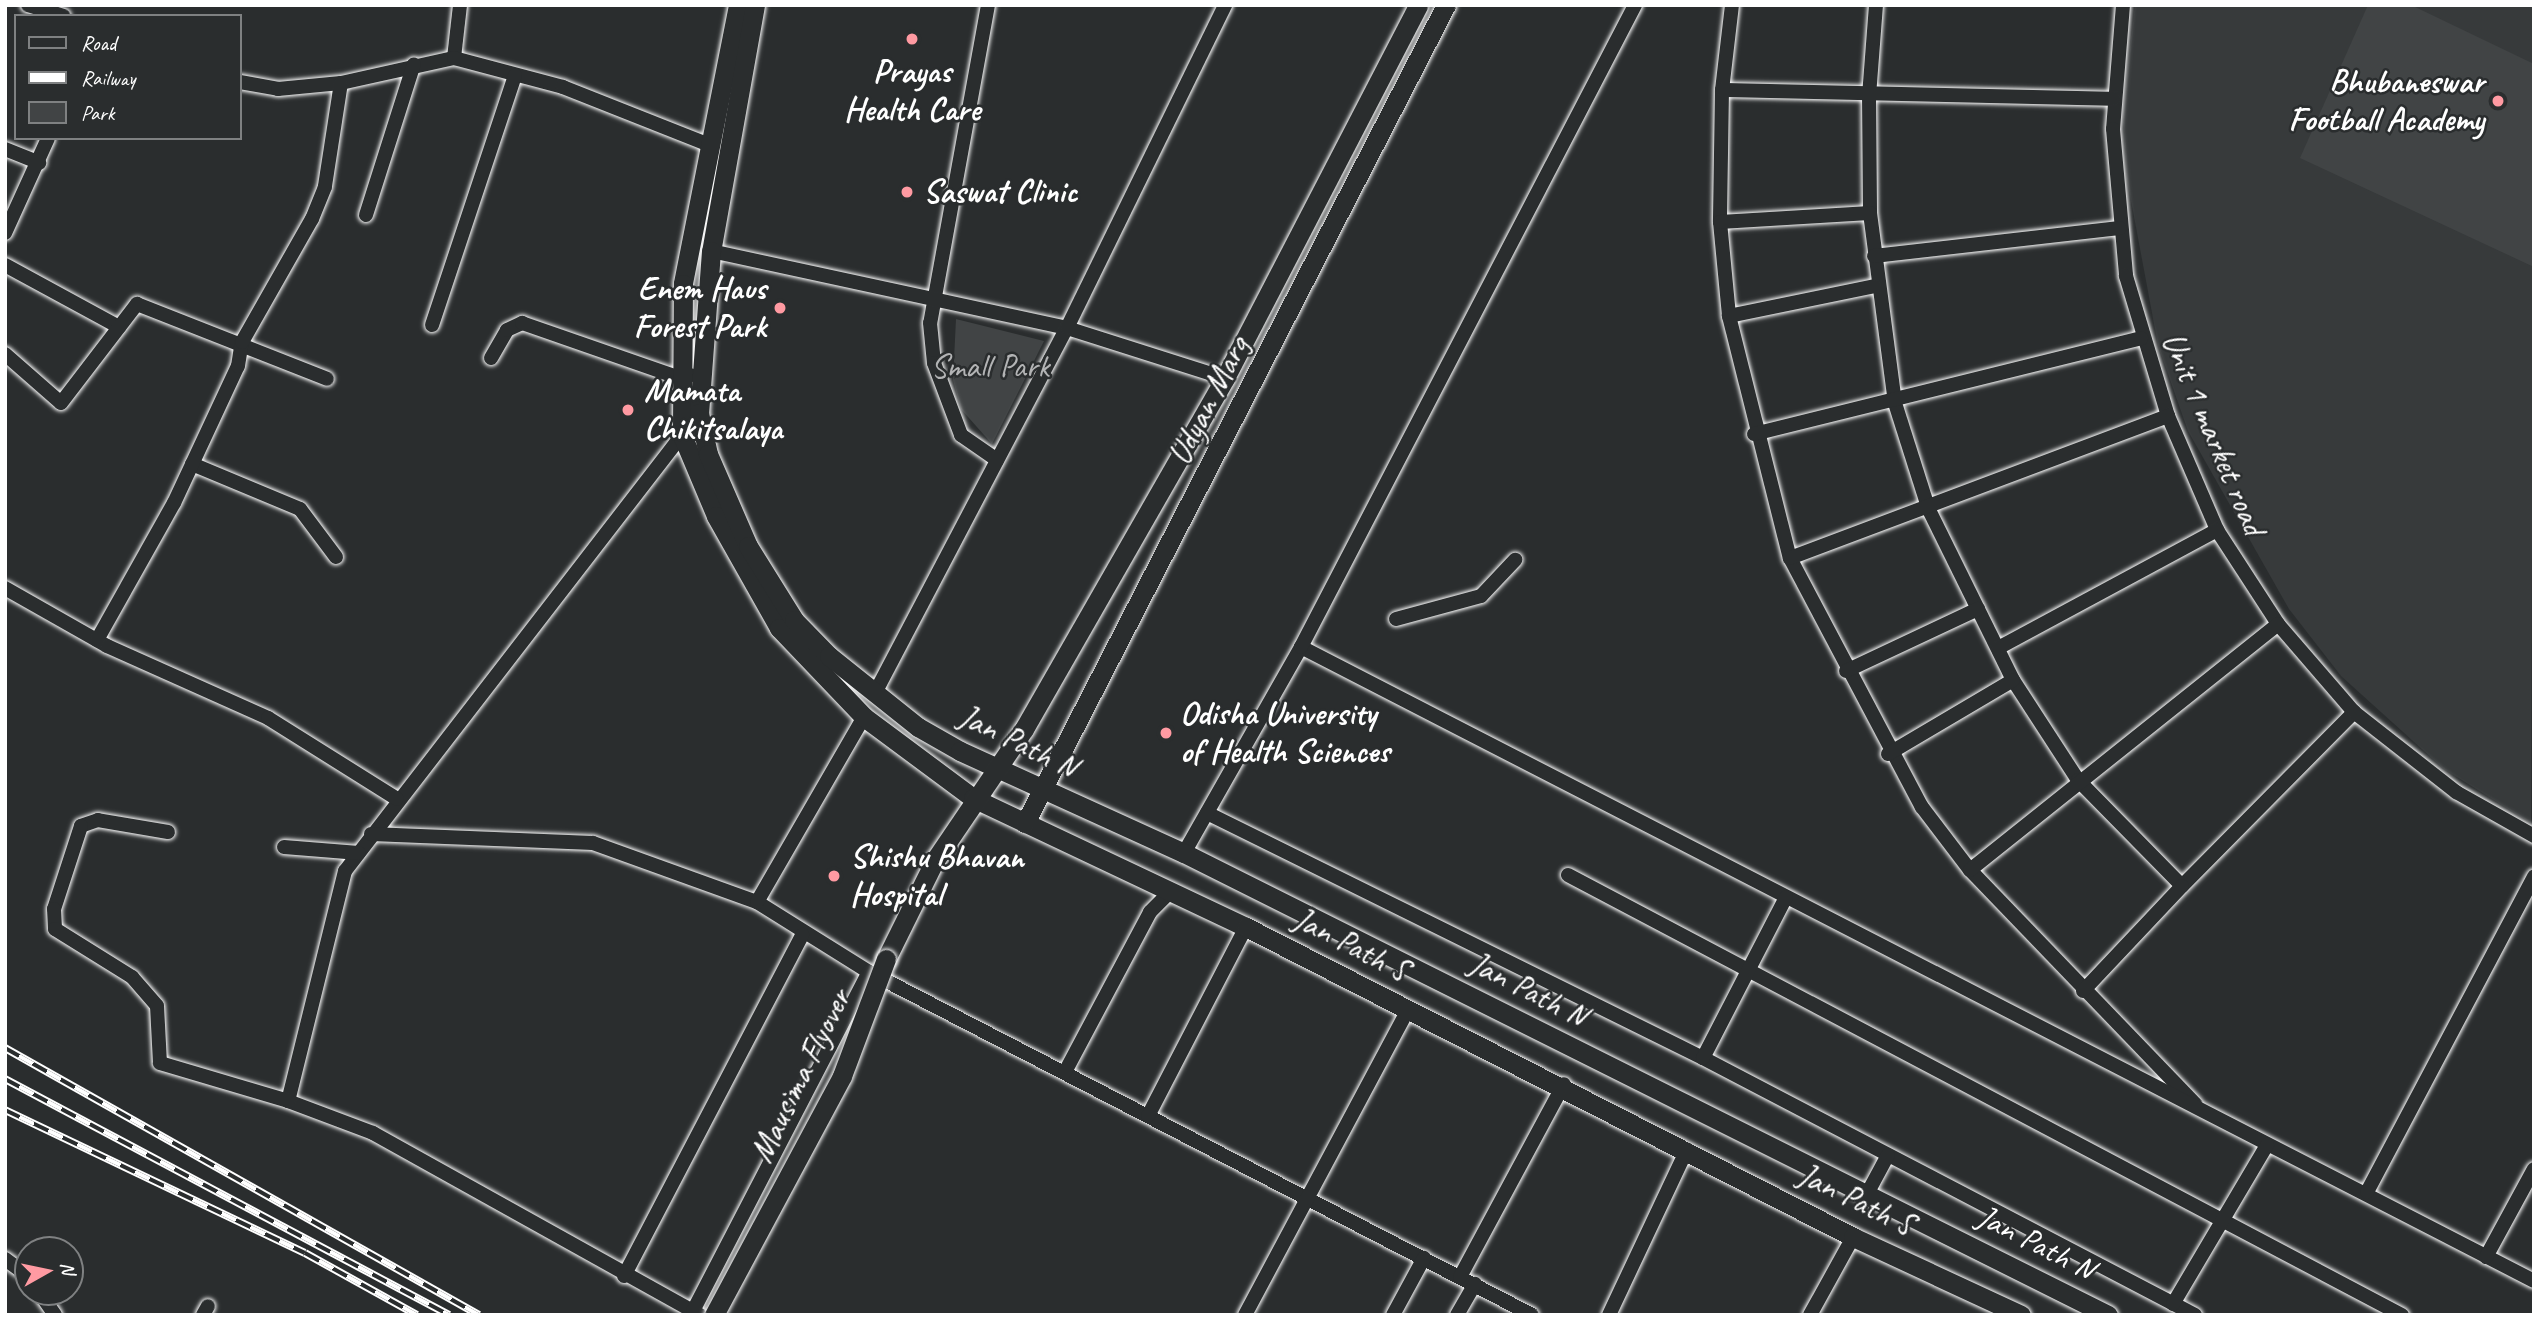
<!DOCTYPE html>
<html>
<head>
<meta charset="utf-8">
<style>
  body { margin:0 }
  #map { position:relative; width:2539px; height:1320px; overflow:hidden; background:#2a2d2e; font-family:Caveat,sans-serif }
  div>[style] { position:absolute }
  .built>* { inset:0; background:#373a3b }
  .green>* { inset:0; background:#414445 }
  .roads { filter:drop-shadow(0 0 2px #fff) drop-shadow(0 0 2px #fff) }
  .street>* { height:14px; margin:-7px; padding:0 7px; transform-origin:7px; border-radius:7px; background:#2a2d2e }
  .secondary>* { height:19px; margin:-9.5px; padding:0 9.5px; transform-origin:9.5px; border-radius:9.5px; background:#2a2d2e }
  .rail>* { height:8px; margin-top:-4px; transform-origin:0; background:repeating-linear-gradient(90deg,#2a2d2e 0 16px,#fff 0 32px); box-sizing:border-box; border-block:2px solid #fff }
  .bridges { filter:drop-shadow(0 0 2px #fff) drop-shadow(0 0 2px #fff) }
  .secondary-bridge>* { height:19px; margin:-9.5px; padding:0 9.5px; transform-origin:9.5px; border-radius:9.5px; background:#2a2d2e }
  .dots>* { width:19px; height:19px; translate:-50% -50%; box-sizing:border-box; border:4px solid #2a2d2e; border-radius:50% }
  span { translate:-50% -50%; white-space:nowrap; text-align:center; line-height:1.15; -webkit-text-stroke:5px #2a2d2e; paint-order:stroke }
  .poi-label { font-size:33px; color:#fff; font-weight:700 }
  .right { translate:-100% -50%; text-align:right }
  .left { translate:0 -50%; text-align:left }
  .park-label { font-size:33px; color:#b3b4b5 }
  .street-label { font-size:33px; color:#fff }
  .frame { position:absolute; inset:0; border:7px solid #fff; pointer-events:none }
  .legend { position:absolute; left:14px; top:14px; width:228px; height:126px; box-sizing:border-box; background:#2a2d2e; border:2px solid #7f8182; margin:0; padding:9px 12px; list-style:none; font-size:21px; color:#fff }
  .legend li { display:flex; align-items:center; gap:14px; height:35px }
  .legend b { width:35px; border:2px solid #7f8182 }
  .north { position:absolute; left:14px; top:1236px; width:70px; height:70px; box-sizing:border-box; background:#2a2d2e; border:2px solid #7f8182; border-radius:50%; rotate:81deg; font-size:19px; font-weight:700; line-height:28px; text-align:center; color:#fff }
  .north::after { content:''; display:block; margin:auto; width:24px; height:32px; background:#ff9aa2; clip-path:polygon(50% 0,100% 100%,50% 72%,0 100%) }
</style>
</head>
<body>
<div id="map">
  <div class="built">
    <i style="clip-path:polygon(2135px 5px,2534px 5px,2531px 823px,2444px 769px,2341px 676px,2289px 609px,2188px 431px,2158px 345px,2127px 179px,2123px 111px)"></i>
  </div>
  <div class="green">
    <i style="clip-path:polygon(2368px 5px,2411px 5px,2534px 64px,2534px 267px,2300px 158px)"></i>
    <i style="clip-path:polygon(956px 319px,1044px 341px,992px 444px,961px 409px,953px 380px)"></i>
  </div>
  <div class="roads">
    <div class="street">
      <i style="left:28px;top:5px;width:37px;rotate:17deg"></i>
      <i style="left:988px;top:5px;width:323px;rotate:100.3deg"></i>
      <i style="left:930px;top:323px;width:40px;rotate:84.3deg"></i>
      <i style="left:934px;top:363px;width:77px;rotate:69.4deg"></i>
      <i style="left:961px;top:435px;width:44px;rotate:34.8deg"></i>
      <i style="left:1732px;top:5px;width:86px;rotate:96.7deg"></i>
      <i style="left:1722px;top:90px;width:132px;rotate:90.9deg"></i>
      <i style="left:1720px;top:222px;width:94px;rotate:84.5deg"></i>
      <i style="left:1729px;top:316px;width:250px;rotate:75.9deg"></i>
      <i style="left:1790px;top:558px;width:282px;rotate:62.1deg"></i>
      <i style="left:1922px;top:807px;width:79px;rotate:52.7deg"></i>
      <i style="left:1970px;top:870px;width:325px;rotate:46.1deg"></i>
      <i style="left:1876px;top:5px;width:90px;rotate:94.4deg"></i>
      <i style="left:1869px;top:95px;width:118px;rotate:89.5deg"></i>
      <i style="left:1870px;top:213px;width:192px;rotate:82.5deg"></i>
      <i style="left:1895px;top:403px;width:112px;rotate:72.4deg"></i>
      <i style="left:1929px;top:510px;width:190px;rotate:63.7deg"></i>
      <i style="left:2013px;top:680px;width:119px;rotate:57deg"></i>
      <i style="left:2078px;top:780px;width:148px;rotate:45.5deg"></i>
      <i style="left:2182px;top:886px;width:245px;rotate:-45.3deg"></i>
      <i style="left:2123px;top:5px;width:124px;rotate:94.6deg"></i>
      <i style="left:2113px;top:129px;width:148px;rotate:84.9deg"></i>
      <i style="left:2126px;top:276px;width:146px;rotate:73.3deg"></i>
      <i style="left:2168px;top:416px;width:124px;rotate:66.7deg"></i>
      <i style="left:2217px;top:530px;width:112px;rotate:57deg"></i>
      <i style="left:2278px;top:624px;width:116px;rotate:49.2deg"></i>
      <i style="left:2354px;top:712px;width:130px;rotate:38.1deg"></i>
      <i style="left:2456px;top:792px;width:90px;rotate:29.4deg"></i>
      <i style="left:454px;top:58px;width:53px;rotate:-83.5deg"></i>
      <i style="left:240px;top:82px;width:39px;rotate:10deg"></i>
      <i style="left:278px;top:89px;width:63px;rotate:-5.4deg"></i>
      <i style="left:341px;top:83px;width:116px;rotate:-12.5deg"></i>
      <i style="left:454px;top:58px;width:113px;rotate:14.9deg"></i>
      <i style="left:563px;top:87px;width:160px;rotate:21.6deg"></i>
      <i style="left:1722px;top:90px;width:392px;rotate:1.3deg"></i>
      <i style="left:5px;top:149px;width:37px;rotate:22deg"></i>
      <i style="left:366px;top:215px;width:158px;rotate:-72.4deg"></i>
      <i style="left:1720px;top:222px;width:150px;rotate:-3.4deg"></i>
      <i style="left:5px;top:233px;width:104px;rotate:-65.6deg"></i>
      <i style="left:711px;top:251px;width:364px;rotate:12.2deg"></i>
      <i style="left:1067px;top:328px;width:166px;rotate:17.6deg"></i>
      <i style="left:1874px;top:256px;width:247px;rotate:-6.5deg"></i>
      <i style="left:5px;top:265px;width:130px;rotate:28.5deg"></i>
      <i style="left:1729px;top:316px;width:149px;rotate:-11.6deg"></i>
      <i style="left:432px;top:325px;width:263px;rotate:-71.6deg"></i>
      <i style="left:5px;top:354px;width:74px;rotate:41.2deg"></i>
      <i style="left:61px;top:403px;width:125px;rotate:-52.5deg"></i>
      <i style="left:137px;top:304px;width:204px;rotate:21.5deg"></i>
      <i style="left:491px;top:358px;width:32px;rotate:-60deg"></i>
      <i style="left:507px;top:330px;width:17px;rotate:-25deg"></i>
      <i style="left:522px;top:323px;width:167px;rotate:19.2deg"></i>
      <i style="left:680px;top:378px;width:11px;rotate:-15deg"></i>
      <i style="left:1754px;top:434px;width:399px;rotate:-13.9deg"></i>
      <i style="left:682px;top:435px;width:551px;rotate:127.7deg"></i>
      <i style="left:345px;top:871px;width:237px;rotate:103.9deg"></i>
      <i style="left:288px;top:1101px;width:91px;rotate:20.6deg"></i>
      <i style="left:373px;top:1133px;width:374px;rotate:29.1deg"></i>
      <i style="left:192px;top:464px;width:117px;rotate:22.6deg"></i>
      <i style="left:300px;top:509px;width:60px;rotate:53.1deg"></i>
      <i style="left:1790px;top:558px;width:404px;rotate:-20.6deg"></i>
      <i style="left:5px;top:588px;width:117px;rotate:29.6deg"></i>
      <i style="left:107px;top:646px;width:176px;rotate:24.1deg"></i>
      <i style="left:268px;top:718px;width:152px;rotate:32.1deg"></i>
      <i style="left:1396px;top:619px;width:88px;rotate:-15.1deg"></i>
      <i style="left:1481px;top:596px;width:50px;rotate:-46.6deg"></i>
      <i style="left:97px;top:640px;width:157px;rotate:-60.7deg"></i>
      <i style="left:174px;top:503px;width:151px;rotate:-65deg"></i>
      <i style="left:238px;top:366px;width:24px;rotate:-81deg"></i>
      <i style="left:242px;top:342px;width:142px;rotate:-60.4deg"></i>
      <i style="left:312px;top:219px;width:35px;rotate:-68deg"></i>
      <i style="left:325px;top:186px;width:104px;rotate:-81.2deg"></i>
      <i style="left:1301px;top:647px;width:1386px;rotate:27.21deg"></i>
      <i style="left:1998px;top:648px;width:249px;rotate:-28.3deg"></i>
      <i style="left:1846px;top:671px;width:146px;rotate:-25.2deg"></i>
      <i style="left:875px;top:693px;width:412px;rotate:-62.3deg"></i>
      <i style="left:1067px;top:328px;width:360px;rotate:-63.9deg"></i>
      <i style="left:1888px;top:754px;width:145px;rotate:-30.6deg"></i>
      <i style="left:1207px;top:813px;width:553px;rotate:26.29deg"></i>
      <i style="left:1703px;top:1058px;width:555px;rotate:27.58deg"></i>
      <i style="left:168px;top:832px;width:71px;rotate:-170.3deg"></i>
      <i style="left:98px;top:820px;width:18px;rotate:161deg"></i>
      <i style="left:81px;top:826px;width:87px;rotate:108deg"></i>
      <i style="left:54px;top:909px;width:20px;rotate:87deg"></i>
      <i style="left:55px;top:929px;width:91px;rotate:31.9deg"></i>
      <i style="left:132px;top:977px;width:38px;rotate:49deg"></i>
      <i style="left:157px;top:1006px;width:57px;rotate:87deg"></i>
      <i style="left:160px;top:1063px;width:134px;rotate:16.5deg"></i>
      <i style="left:371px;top:834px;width:222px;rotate:2.3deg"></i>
      <i style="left:593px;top:843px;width:174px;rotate:19.8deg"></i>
      <i style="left:757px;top:902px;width:132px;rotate:32deg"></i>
      <i style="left:869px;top:972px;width:746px;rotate:27.35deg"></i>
      <i style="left:284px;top:847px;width:75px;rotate:4.6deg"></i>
      <i style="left:1184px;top:853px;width:237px;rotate:-60.4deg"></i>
      <i style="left:1301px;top:647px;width:724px;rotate:-62.51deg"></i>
      <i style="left:1970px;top:870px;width:394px;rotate:-38.6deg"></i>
      <i style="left:1568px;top:875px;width:943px;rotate:27.82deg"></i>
      <i style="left:757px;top:902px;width:214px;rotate:-60deg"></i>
      <i style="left:2083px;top:991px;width:144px;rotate:-46.7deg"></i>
      <i style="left:1703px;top:1058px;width:181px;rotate:-62.7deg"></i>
      <i style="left:1065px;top:1072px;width:181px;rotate:-62deg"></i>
      <i style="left:1150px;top:912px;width:25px;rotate:-45deg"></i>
      <i style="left:1148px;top:1116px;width:213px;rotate:-62.6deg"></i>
      <i style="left:2367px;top:1192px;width:357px;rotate:-62.1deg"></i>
      <i style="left:1867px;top:1194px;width:44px;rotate:-61.7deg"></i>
      <i style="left:2486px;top:1257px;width:100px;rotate:-61.4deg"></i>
      <i style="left:5px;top:1259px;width:29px;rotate:36deg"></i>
      <i style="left:624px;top:1276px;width:385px;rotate:-62.4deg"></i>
      <i style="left:1460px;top:1277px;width:219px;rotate:-61.7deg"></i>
      <i style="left:39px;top:1292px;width:28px;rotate:55deg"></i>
      <i style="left:2173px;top:1304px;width:185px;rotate:-59.4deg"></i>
      <i style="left:693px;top:1311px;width:382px;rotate:-62.6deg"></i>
      <i style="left:203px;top:1315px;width:10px;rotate:-61deg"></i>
      <i style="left:1245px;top:1315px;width:346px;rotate:-61.9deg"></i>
      <i style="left:1393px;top:1315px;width:65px;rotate:-61.5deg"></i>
      <i style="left:1457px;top:1315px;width:36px;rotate:-60deg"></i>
      <i style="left:1609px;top:1315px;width:183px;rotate:-64.8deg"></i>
      <i style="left:1810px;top:1315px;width:89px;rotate:-61.1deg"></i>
    </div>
    <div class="secondary">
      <i style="left:738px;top:5px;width:284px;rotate:101.2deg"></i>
      <i style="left:683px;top:284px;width:151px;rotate:90.4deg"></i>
      <i style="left:682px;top:435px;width:88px;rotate:67.2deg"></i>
      <i style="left:716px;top:516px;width:129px;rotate:60.6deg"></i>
      <i style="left:779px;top:628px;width:123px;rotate:46.3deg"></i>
      <i style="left:864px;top:717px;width:136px;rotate:36.6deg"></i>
      <i style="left:973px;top:798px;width:302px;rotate:25.3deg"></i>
      <i style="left:1246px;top:927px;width:682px;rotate:27.05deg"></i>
      <i style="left:1853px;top:1237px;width:185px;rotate:24.9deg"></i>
      <i style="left:755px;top:5px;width:250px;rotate:100.1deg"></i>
      <i style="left:711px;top:251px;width:162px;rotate:94.2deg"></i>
      <i style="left:699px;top:413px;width:42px;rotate:77.6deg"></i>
      <i style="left:708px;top:454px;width:100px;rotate:66.5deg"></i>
      <i style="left:748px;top:546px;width:87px;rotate:58.1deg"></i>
      <i style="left:794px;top:620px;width:50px;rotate:45.8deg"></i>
      <i style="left:829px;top:656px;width:114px;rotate:38.6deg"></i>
      <i style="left:918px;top:727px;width:48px;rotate:29.7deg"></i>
      <i style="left:960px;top:751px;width:246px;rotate:24.5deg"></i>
      <i style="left:1184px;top:853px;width:1033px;rotate:26.57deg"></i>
      <i style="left:1025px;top:823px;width:920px;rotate:-62.77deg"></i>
      <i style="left:886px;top:959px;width:110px;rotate:-63.7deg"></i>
      <i style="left:935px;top:860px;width:158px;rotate:-55.8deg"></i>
      <i style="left:1024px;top:729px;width:404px;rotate:-60.2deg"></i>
      <i style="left:1225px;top:378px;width:420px;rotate:-62.6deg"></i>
    </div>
  </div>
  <div class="rail">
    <i style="left:5px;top:1048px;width:544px;rotate:29.39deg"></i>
    <i style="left:5px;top:1079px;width:503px;rotate:27.99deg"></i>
    <i style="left:5px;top:1110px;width:332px;rotate:25.5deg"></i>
    <i style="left:305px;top:1253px;width:128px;rotate:29deg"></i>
  </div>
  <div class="bridges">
    <div class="secondary-bridge">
      <i style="left:714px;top:1315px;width:271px;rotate:-61.8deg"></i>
      <i style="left:842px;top:1076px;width:125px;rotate:-69.4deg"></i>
    </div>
  </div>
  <div class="dots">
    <i style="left:912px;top:39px;background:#ff9aa2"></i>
    <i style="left:2498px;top:101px;background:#ff9aa2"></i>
    <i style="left:907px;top:192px;background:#ff9aa2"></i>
    <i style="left:780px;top:308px;background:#ff9aa2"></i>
    <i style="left:628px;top:410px;background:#ff9aa2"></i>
    <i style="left:1166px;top:733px;background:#ff9aa2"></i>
    <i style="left:834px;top:876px;background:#ff9aa2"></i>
  </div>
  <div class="poi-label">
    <span style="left:912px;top:91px">Prayas<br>Health Care</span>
    <span class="right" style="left:2484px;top:101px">Bhubaneswar<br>Football Academy</span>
    <span class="left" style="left:923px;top:192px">Saswat Clinic</span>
    <span class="right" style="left:766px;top:308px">Enem Haus<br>Forest Park</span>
    <span class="left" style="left:644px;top:410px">Mamata<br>Chikitsalaya</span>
    <span class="left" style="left:1180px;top:733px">Odisha University<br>of Health Sciences</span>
    <span class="left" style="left:850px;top:876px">Shishu Bhavan<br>Hospital</span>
  </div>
  <div class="park-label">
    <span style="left:990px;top:367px">Small Park</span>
  </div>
  <div class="street-label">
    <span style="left:1209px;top:401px;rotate:-63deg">Udyan Marg</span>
    <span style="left:2213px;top:434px;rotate:67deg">Unit 1 market road</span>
    <span style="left:1018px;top:742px;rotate:26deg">Jan Path N</span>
    <span style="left:1351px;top:945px;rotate:27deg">Jan Path S</span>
    <span style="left:1528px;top:990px;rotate:27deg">Jan Path N</span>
    <span style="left:801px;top:1076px;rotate:-64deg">Mausima Flyover</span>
    <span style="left:1856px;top:1200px;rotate:26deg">Jan Path S</span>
    <span style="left:2036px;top:1243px;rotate:27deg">Jan Path N</span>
  </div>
  <div class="frame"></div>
  <ul class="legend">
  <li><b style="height:9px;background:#2a2d2e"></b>Road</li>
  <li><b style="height:9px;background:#fff"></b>Railway</li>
  <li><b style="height:19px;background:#414445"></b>Park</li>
  </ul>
  <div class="north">N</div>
</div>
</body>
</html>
